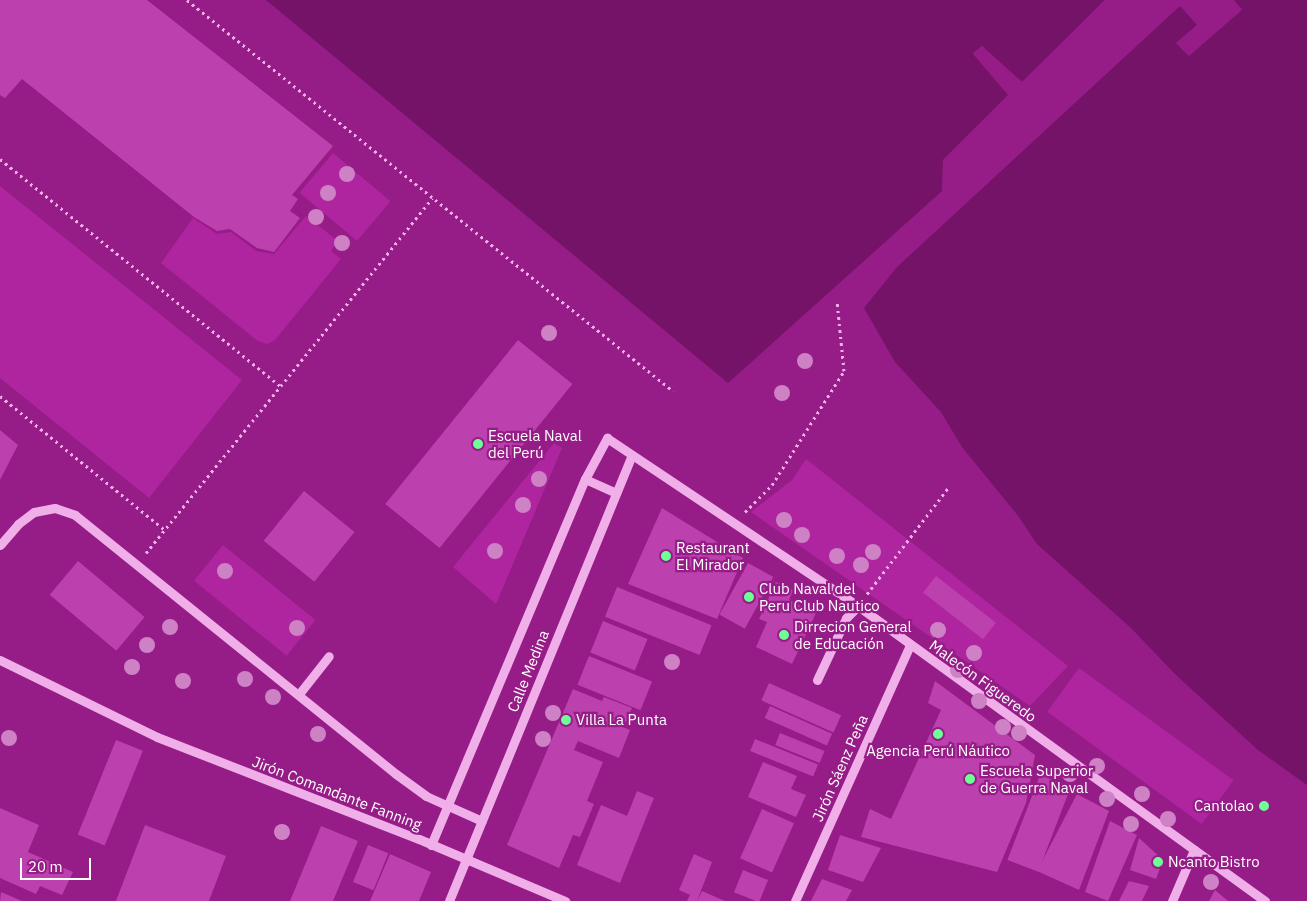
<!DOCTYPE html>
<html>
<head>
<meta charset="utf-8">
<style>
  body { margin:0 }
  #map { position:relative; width:1307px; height:901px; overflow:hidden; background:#961c87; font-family:"IBM Plex Sans",sans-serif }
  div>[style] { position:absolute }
  .green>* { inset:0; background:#af25a0; transform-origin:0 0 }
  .water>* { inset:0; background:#741367 }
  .pier>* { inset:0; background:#961c87 }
  .building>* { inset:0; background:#bc40ad; transform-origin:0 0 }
  .path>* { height:3px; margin-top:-1.5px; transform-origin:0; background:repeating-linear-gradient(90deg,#f0afe9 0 2.5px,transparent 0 6.5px) }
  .minor>* { height:9px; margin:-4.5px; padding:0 4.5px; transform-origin:4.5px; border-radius:4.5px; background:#f0afe9 }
  .trees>* { width:16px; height:16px; margin:-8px; border-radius:50%; background:#ce82c5 }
  .dots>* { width:14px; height:14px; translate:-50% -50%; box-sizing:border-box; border:2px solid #961c87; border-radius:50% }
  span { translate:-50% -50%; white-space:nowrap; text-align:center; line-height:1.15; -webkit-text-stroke:4.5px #961c87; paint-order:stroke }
  .poi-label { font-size:15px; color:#fff }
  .left { translate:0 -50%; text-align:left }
  .right { translate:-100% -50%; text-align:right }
  .street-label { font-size:15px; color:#fff }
  .scale { position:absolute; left:20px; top:858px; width:71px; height:22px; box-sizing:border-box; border:2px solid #fff; border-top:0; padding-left:6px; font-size:15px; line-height:18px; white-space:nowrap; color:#fff; -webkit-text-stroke:4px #961c87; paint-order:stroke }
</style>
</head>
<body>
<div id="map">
  <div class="green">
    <i style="left:333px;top:153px;width:75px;height:52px;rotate:40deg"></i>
    <i style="clip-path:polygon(0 186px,242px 380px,149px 498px,0 378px)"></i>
    <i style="clip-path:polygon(306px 216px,338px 241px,331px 251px,341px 259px,275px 340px,267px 344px,258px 341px,161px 263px,193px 218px,217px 234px,231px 232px,256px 251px,274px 254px)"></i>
    <i style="clip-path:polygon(554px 443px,562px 448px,496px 604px,453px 567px)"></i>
    <i style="clip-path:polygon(806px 459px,1068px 666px,1030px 706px,751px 512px,792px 480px)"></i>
    <i style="left:223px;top:545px;width:119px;height:46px;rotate:39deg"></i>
    <i style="left:1079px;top:668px;width:191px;height:54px;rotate:36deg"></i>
  </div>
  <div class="water">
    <i style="clip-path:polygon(266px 0,1105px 0,1022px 82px,982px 46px,973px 53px,1009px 95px,943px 160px,942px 191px,728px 383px)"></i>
    <i style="clip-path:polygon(1234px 0,1307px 0,1307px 785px,1258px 750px,1176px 675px,1131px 628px,1037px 544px,1019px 517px,962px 447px,941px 412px,895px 362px,864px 308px,897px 267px,1180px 6px,1197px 25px,1176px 43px,1189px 56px,1242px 10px)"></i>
  </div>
  <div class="pier">
    <i style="clip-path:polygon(1105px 0,1108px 0,1023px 84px,982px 49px,976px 54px,1011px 96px,945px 161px,945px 188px,942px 191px,943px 160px,1008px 95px,973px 54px,982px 46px,1022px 82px)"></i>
    <i style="clip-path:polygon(1231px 0,1242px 9px,1189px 56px,1176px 43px,1197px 25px,1185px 11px,1186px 10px,1199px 25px,1180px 44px,1189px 53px,1238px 9px)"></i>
  </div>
  <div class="building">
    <i style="clip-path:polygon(0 0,147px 0,333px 146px,292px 195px,298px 199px,290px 211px,300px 218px,274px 252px,257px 248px,230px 229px,217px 231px,194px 217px,22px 79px,5px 98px,0 95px)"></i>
    <i style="left:518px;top:340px;width:70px;height:211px;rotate:39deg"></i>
    <i style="clip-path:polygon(0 430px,18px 445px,0 480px)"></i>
    <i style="left:304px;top:491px;width:65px;height:64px;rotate:39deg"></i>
    <i style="clip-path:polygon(662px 508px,743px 558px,717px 619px,628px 584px)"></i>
    <i style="left:78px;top:561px;width:87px;height:44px;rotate:40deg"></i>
    <i style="left:748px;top:563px;width:29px;height:59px;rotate:29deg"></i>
    <i style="left:936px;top:576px;width:76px;height:21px;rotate:38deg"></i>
    <i style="clip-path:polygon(776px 582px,793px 590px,789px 600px,816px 613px,792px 664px,756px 647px,767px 622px,759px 619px)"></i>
    <i style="left:617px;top:587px;width:102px;height:32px;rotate:22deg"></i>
    <i style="left:603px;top:621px;width:48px;height:34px;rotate:22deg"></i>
    <i style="left:589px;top:656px;width:68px;height:31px;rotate:22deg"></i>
    <i style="clip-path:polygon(935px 681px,1035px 755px,1026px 803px,997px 872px,861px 837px,870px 809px,891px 819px,941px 710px,928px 703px)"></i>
    <i style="left:769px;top:683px;width:79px;height:19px;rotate:24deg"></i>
    <i style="clip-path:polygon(573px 689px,602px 701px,604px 697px,632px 708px,625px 725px,612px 720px,611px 722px,630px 730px,619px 758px,578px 741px,574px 750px,603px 762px,587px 801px,594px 804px,586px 823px,580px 837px,573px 835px,559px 868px,507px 845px)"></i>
    <i style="left:770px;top:706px;width:68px;height:13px;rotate:24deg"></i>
    <i style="left:780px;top:733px;width:48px;height:13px;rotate:22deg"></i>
    <i style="left:755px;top:739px;width:68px;height:13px;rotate:22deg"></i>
    <i style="left:116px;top:740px;width:29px;height:102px;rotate:22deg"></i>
    <i style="clip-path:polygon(763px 762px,797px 776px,791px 789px,806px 795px,796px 817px,748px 797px)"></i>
    <i style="left:1040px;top:775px;width:33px;height:91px;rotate:21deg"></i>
    <i style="clip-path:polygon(637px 791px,654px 798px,620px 883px,577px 865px,601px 805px,627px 816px)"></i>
    <i style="clip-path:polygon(1077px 794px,1109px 811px,1079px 890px,1037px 871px)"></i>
    <i style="clip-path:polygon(0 808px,39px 825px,28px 852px,73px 872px,62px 895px,40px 886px,36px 894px,0 878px)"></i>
    <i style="left:762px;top:809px;width:35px;height:54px;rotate:24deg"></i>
    <i style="clip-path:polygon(1110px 821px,1137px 835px,1108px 901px,1085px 892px)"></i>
    <i style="clip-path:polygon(145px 825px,226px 856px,209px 901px,116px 901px)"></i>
    <i style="clip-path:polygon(321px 826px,358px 841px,333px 901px,290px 901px)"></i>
    <i style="clip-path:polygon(840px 835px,881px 848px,863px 882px,828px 870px)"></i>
    <i style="clip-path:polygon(1139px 838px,1163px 860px,1156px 879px,1130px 870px)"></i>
    <i style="left:368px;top:845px;width:22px;height:40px;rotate:22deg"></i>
    <i style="clip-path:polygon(390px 854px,431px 872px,419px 901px,370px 901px)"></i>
    <i style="clip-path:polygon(694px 854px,712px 862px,697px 901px,687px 901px,690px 895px,679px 890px)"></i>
    <i style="left:743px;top:870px;width:27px;height:24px;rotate:22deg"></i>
    <i style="clip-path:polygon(822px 879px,852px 890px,846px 901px,811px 901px)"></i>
    <i style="clip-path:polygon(1129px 881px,1149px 886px,1142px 901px,1119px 901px)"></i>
    <i style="clip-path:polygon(1215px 890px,1228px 901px,1209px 901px)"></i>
    <i style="clip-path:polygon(702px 891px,725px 901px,697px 901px)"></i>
    <i style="clip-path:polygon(1px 892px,22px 901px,0 901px)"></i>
  </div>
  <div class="path">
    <i style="left:187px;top:0;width:624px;rotate:38.82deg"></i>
    <i style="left:0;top:159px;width:360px;rotate:39deg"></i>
    <i style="left:0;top:396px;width:213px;rotate:39.1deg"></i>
    <i style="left:745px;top:512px;width:38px;rotate:-45deg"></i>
    <i style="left:772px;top:485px;width:135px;rotate:-57.7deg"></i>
    <i style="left:844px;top:371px;width:70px;rotate:-95.7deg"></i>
    <i style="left:146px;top:553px;width:456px;rotate:-51.1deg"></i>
    <i style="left:867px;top:594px;width:133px;rotate:-52.6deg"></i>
  </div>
  <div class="minor">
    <i style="left:585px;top:479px;width:34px;rotate:24deg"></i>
    <i style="left:0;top:545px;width:28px;rotate:-49deg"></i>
    <i style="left:18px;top:524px;width:20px;rotate:-37deg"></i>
    <i style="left:34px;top:512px;width:21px;rotate:-11deg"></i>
    <i style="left:55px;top:508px;width:21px;rotate:19deg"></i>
    <i style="left:75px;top:515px;width:412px;rotate:38.9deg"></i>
    <i style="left:396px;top:774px;width:37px;rotate:36deg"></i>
    <i style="left:426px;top:796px;width:61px;rotate:24.1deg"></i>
    <i style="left:0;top:660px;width:175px;rotate:26.1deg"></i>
    <i style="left:157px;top:737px;width:281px;rotate:21.3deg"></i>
    <i style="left:419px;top:839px;width:159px;rotate:23deg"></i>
    <i style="left:817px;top:680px;width:68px;rotate:-64.9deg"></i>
    <i style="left:846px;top:618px;width:17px;rotate:-45deg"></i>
    <i style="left:299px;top:694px;width:48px;rotate:-51.7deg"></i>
    <i style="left:431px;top:845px;width:397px;rotate:-67.2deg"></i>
    <i style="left:585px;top:479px;width:47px;rotate:-61.8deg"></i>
    <i style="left:607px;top:438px;width:302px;rotate:33.8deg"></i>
    <i style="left:858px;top:606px;width:503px;rotate:35.94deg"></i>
    <i style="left:449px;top:901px;width:482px;rotate:-67.7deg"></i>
    <i style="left:795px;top:901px;width:281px;rotate:-65.8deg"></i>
    <i style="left:1172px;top:901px;width:56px;rotate:-66.7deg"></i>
  </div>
  <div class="trees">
    <i style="left:347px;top:174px"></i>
    <i style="left:328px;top:193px"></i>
    <i style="left:316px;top:217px"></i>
    <i style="left:342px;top:243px"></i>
    <i style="left:549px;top:333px"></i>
    <i style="left:805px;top:361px"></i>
    <i style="left:782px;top:393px"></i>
    <i style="left:539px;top:479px"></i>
    <i style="left:523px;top:505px"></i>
    <i style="left:784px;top:520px"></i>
    <i style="left:802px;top:535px"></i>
    <i style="left:495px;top:551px"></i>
    <i style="left:873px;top:552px"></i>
    <i style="left:837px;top:556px"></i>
    <i style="left:861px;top:565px"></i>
    <i style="left:225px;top:571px"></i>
    <i style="left:170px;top:627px"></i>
    <i style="left:297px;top:628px"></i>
    <i style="left:938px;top:630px"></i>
    <i style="left:147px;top:645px"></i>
    <i style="left:974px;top:653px"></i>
    <i style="left:672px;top:662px"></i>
    <i style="left:132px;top:667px"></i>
    <i style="left:958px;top:670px"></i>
    <i style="left:245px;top:679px"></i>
    <i style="left:183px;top:681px"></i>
    <i style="left:273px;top:697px"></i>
    <i style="left:979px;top:701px"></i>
    <i style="left:553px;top:713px"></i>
    <i style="left:1003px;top:727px"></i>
    <i style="left:1019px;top:733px"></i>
    <i style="left:318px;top:734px"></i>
    <i style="left:9px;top:738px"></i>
    <i style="left:543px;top:739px"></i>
    <i style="left:1097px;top:766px"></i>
    <i style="left:1070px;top:774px"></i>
    <i style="left:1142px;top:794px"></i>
    <i style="left:1107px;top:799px"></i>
    <i style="left:1168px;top:819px"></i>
    <i style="left:1131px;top:824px"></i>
    <i style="left:282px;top:832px"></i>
    <i style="left:1211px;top:882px"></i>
  </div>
  <div class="dots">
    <i style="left:478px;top:444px;background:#6dff95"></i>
    <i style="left:666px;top:556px;background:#6dff95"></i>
    <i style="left:749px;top:597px;background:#6dff95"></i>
    <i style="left:784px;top:635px;background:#6dff95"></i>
    <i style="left:566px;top:720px;background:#6dff95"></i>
    <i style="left:938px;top:734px;background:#6dff95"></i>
    <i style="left:970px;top:779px;background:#6dff95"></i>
    <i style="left:1264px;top:806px;background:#6dff95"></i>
    <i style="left:1158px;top:862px;background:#6dff95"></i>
  </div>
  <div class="poi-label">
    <span class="left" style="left:488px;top:444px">Escuela Naval<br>del Perú</span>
    <span class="left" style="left:676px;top:556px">Restaurant<br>El Mirador</span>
    <span class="left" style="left:759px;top:597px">Club Naval del<br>Peru Club Nautico</span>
    <span class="left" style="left:794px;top:635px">Dirrecion General<br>de Educación</span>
    <span class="left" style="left:576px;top:720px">Villa La Punta</span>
    <span style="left:938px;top:751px">Agencia Perú Náutico</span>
    <span class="left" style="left:980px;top:779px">Escuela Superior<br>de Guerra Naval</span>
    <span class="right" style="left:1254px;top:806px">Cantolao</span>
    <span class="left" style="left:1168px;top:862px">Ncanto Bistro</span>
  </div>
  <div class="street-label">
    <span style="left:528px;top:671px;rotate:-68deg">Calle Medina</span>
    <span style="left:983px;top:681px;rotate:36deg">Malecón Figueredo</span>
    <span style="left:840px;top:768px;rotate:-66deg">Jirón Sáenz Peña</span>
    <span style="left:337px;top:793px;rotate:21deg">Jirón Comandante Fanning</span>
  </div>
  <div class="scale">20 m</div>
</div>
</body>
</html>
